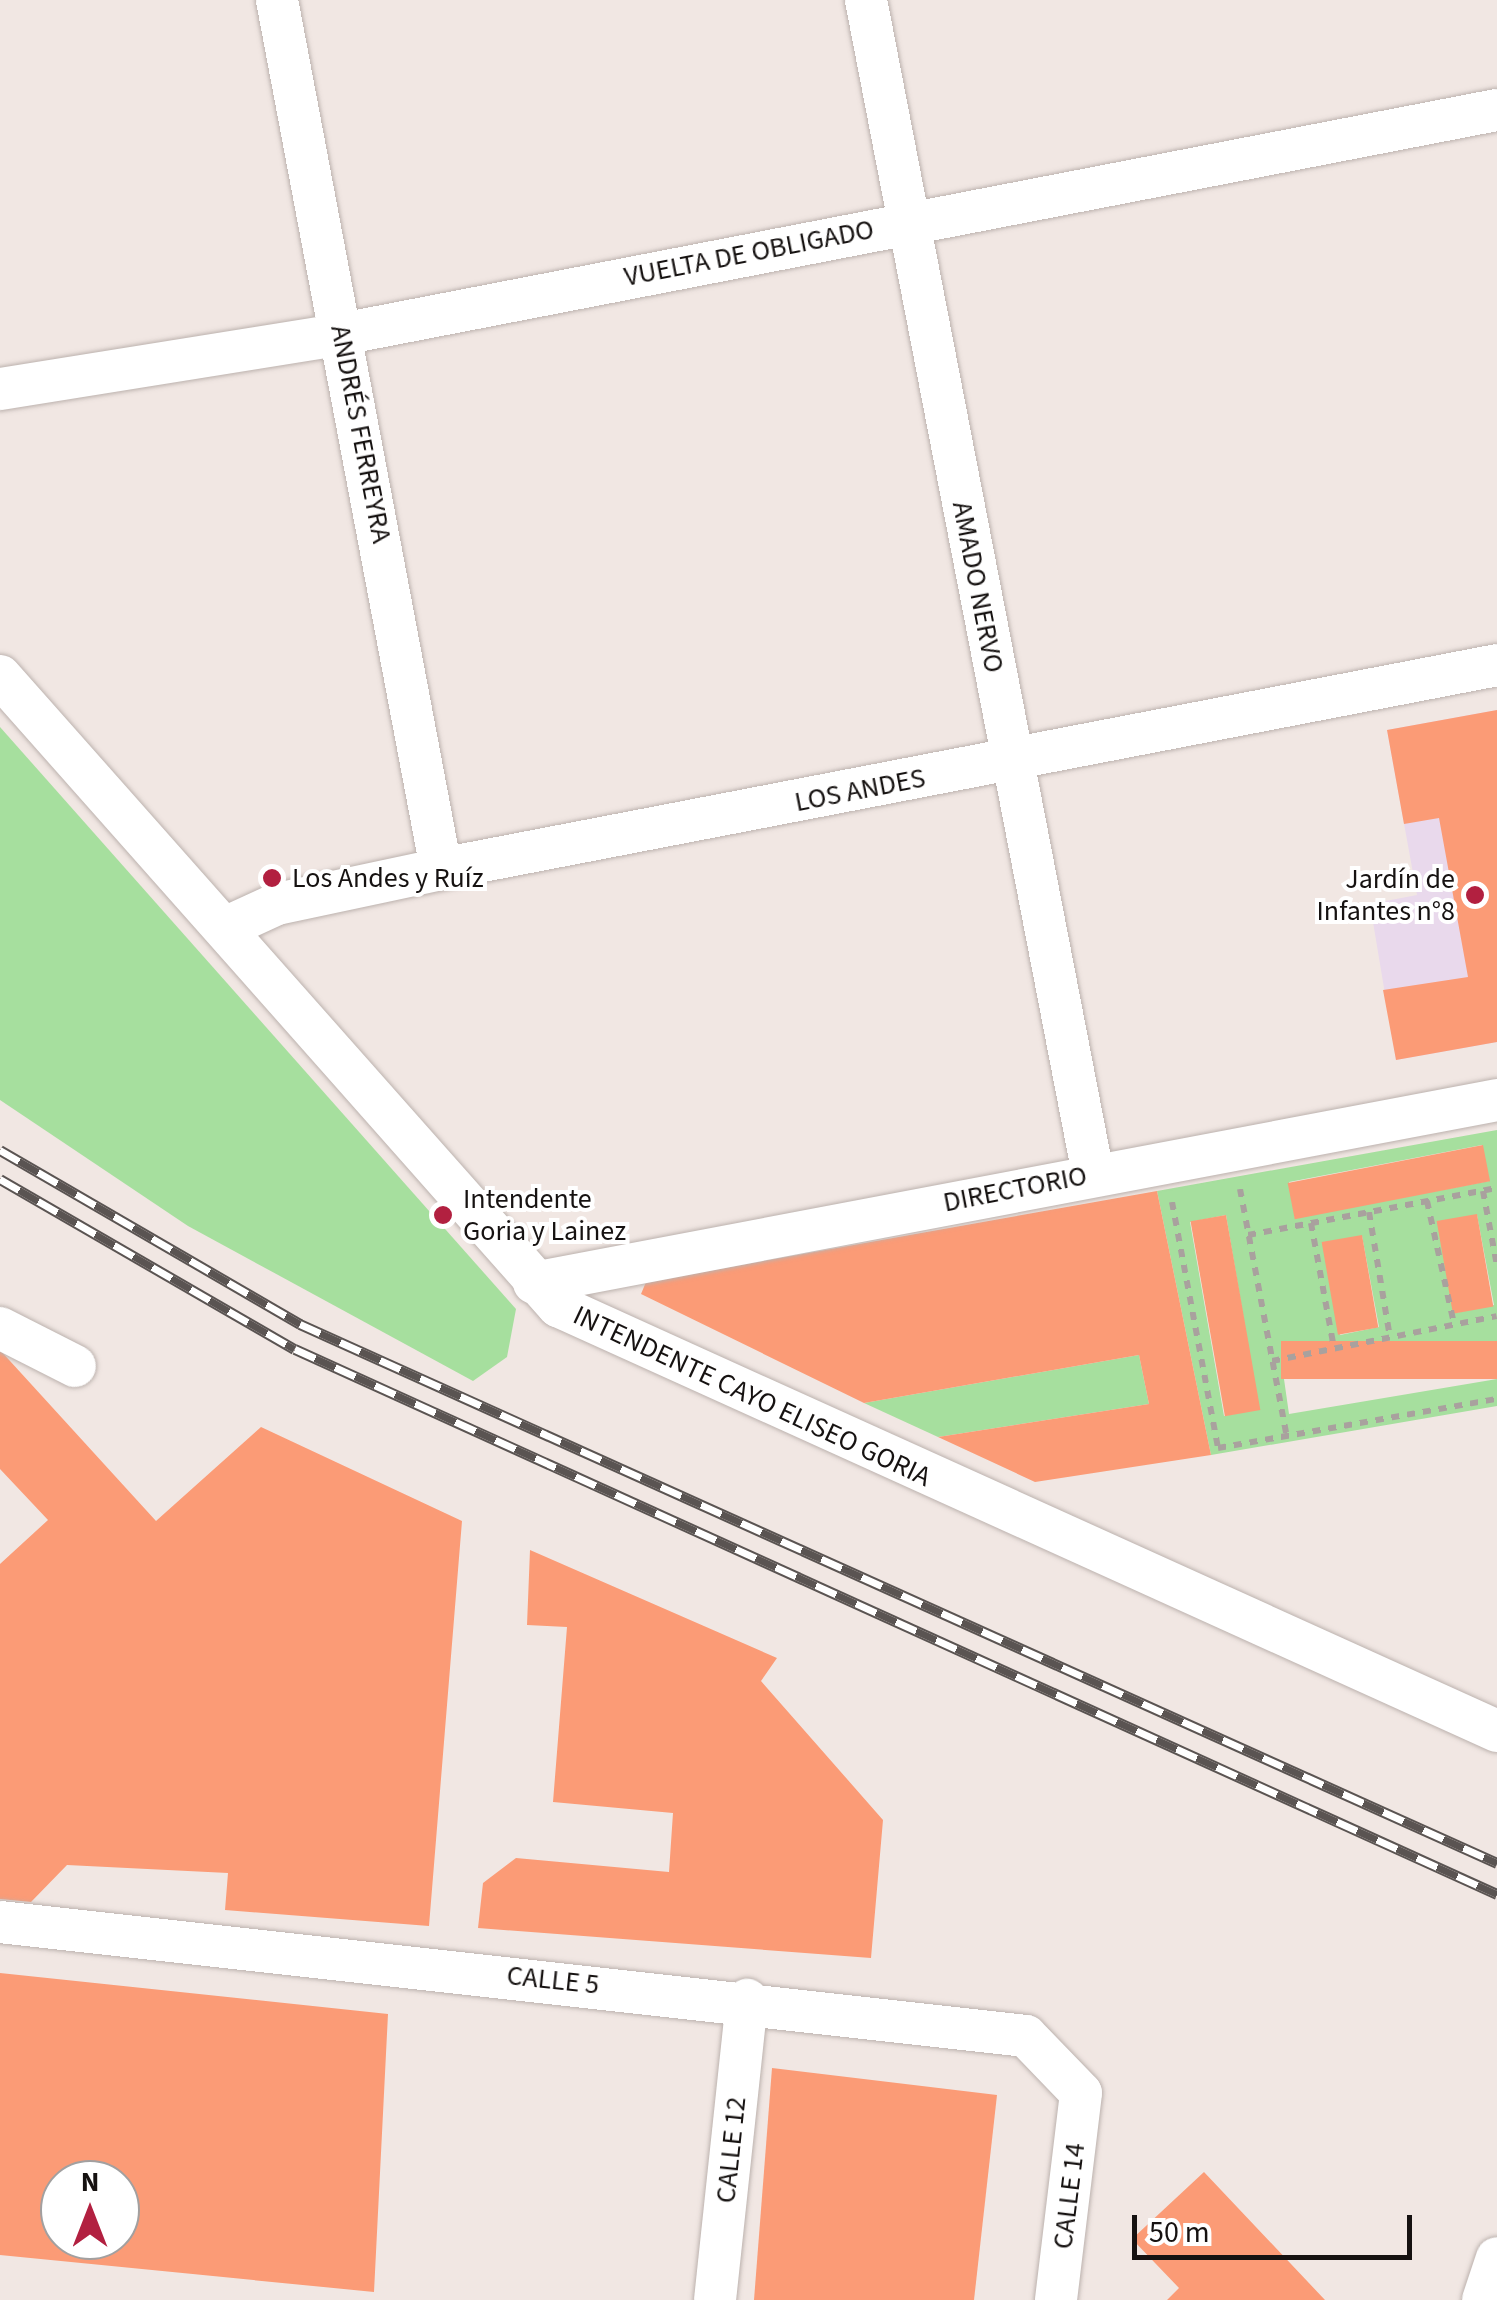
<!DOCTYPE html>
<html>
<head>
<meta charset="utf-8">
<style>
  body { margin:0 }
  #map { position:relative; width:1497px; height:2300px; overflow:hidden; background:#f1e7e3; font-family:"Source Sans 3",sans-serif }
  div>[style] { position:absolute }
  .education>* { inset:0; background:#e9d9ec }
  .green>* { inset:0; background:#a6df9e }
  .building>* { inset:0; background:#fb9b76; transform-origin:0 0 }
  .path>* { height:6px; margin-top:-3px; transform-origin:0; background:repeating-linear-gradient(90deg,#a9a19e 0 8px,transparent 0 16px) }
  .roads { filter:drop-shadow(0 0 2px #bcb2ae) drop-shadow(0 0 2px #bcb2ae) }
  .minor>* { height:42px; margin:-21px; padding:0 21px; transform-origin:21px; border-radius:21px; background:#fff }
  .rail>* { height:11px; margin-top:-5.5px; transform-origin:0; background:repeating-linear-gradient(90deg,#fff 0 22px,#5a5452 0 44px); box-sizing:border-box; border-block:2px solid #5a5452 }
  .dots>* { width:28px; height:28px; translate:-50% -50%; box-sizing:border-box; border:5px solid #fff; border-radius:50% }
  span { translate:-50% -50%; white-space:nowrap; text-align:center; line-height:1.15; -webkit-text-stroke:8px #fff; paint-order:stroke }
  .street-label { font-size:28px; color:#161211 }
  .poi-label { font-size:28px; color:#161211 }
  .left { translate:0 -50%; text-align:left }
  .right { translate:-100% -50%; text-align:right }
  .north { position:absolute; left:40px; top:2160px; width:100px; height:100px; box-sizing:border-box; background:#fff; border:2px solid #a2a0a0; border-radius:50%; rotate:0deg; font-size:28px; font-weight:700; line-height:40px; text-align:center; color:#161211 }
  .north::after { content:''; display:block; margin:auto; width:35px; height:45px; background:#b22040; clip-path:polygon(50% 0,100% 100%,50% 72%,0 100%) }
  .scale { position:absolute; left:1132px; top:2215px; width:280px; height:45px; box-sizing:border-box; border:5px solid #161211; border-top:0; padding-left:12px; font-size:30px; line-height:35px; white-space:nowrap; color:#161211; -webkit-text-stroke:8px #fff; paint-order:stroke }
</style>
</head>
<body>
<div id="map">
  <div class="education">
    <i style="clip-path:polygon(1497px 710px,1497px 1042px,1396px 1060px,1370px 904px,1417px 895px,1387px 730px)"></i>
  </div>
  <div class="green">
    <i style="clip-path:polygon(0 727px,516px 1309px,507px 1357px,473px 1381px,188px 1226px,0 1100px)"></i>
    <i style="clip-path:polygon(evenodd,1497px 1130px,1497px 1341px,1284px 1379px,1289px 1414px,1497px 1379px,1497px 1406px,1211px 1455px,1157px 1191px,1497px 1130px,1482px 1145px,1489px 1181px,1295px 1218px,1289px 1182px,1482px 1145px,1497px 1130px,1226px 1215px,1259px 1409px,1224px 1416px,1190px 1222px,1226px 1215px,1497px 1130px,1477px 1215px,1494px 1305px,1455px 1313px,1438px 1222px,1477px 1215px,1497px 1130px,1362px 1236px,1379px 1327px,1340px 1335px,1362px 1236px)"></i>
    <i style="clip-path:polygon(1139px 1355px,1149px 1404px,938px 1437px,864px 1403px)"></i>
  </div>
  <div class="building">
    <i style="clip-path:polygon(1497px 710px,1497px 1042px,1396px 1060px,1383px 990px,1468px 977px,1439px 818px,1404px 824px,1387px 730px)"></i>
    <i style="left:1483px;top:1145px;width:37px;height:199px;rotate:79deg"></i>
    <i style="clip-path:polygon(1157px 1191px,1211px 1455px,1035px 1482px,938px 1437px,1149px 1404px,1139px 1355px,864px 1403px,641px 1294px,646px 1282px)"></i>
    <i style="left:1477px;top:1214px;width:94px;height:41px;rotate:80deg"></i>
    <i style="left:1226px;top:1215px;width:198px;height:36px;rotate:80deg"></i>
    <i style="left:1362px;top:1235px;width:94px;height:41px;rotate:80deg"></i>
    <i style="left:1497px;top:1341px;width:38px;height:216px;rotate:90deg"></i>
    <i style="clip-path:polygon(0 1350px,156px 1521px,261px 1427px,462px 1521px,429px 1926px,225px 1910px,228px 1873px,67px 1865px,31px 1902px,0 1899px,0 1564px,48px 1520px,0 1469px)"></i>
    <i style="clip-path:polygon(530px 1550px,777px 1658px,761px 1681px,883px 1820px,871px 1958px,478px 1928px,483px 1883px,516px 1858px,669px 1872px,673px 1813px,553px 1802px,567px 1627px,527px 1625px)"></i>
    <i style="clip-path:polygon(evenodd,0 1973px,388px 2014px,374px 2292px,0 2255px,0 1973px,60px 2180px,120px 2180px,120px 2240px,60px 2240px,60px 2180px)"></i>
    <i style="clip-path:polygon(772px 2068px,997px 2095px,974px 2300px,754px 2300px)"></i>
    <i style="clip-path:polygon(1204px 2172px,1325px 2300px,1167px 2300px,1179px 2288px,1132px 2239px)"></i>
  </div>
  <div class="path">
    <i style="left:1240px;top:1189px;width:252px;rotate:79.3deg"></i>
    <i style="left:1483px;top:1191px;width:76px;rotate:79.4deg"></i>
    <i style="left:1427px;top:1201px;width:126px;rotate:77.6deg"></i>
    <i style="left:1172px;top:1202px;width:250px;rotate:79.4deg"></i>
    <i style="left:1218px;top:1448px;width:283px;rotate:-10deg"></i>
    <i style="left:1369px;top:1212px;width:127px;rotate:80.5deg"></i>
    <i style="left:1311px;top:1223px;width:127px;rotate:79.6deg"></i>
    <i style="left:1248px;top:1235px;width:253px;rotate:-10.7deg"></i>
    <i style="left:1272px;top:1361px;width:229px;rotate:-11.3deg"></i>
  </div>
  <div class="roads">
    <div class="minor">
      <i style="left:277px;top:0;width:884px;rotate:79.31deg"></i>
      <i style="left:866px;top:0;width:1196px;rotate:79.06deg"></i>
      <i style="left:0;top:389px;width:346px;rotate:-9.1deg"></i>
      <i style="left:342px;top:334px;width:1177px;rotate:-10.98deg"></i>
      <i style="left:0;top:676px;width:842px;rotate:48.47deg"></i>
      <i style="left:558px;top:1306px;width:1031px;rotate:24.35deg"></i>
      <i style="left:227px;top:927px;width:55px;rotate:-24.7deg"></i>
      <i style="left:277px;top:904px;width:168px;rotate:-12deg"></i>
      <i style="left:441px;top:869px;width:1076px;rotate:-10.93deg"></i>
      <i style="left:534px;top:1283px;width:980px;rotate:-10.76deg"></i>
      <i style="left:0;top:1328px;width:84px;rotate:26.9deg"></i>
      <i style="left:0;top:1922px;width:1032px;rotate:6.34deg"></i>
      <i style="left:1026px;top:2036px;width:79px;rotate:46deg"></i>
      <i style="left:1081px;top:2093px;width:209px;rotate:96.9deg"></i>
      <i style="left:715px;top:2300px;width:302px;rotate:-83.9deg"></i>
      <i style="left:1483px;top:2300px;width:44px;rotate:-71.6deg"></i>
    </div>
  </div>
  <div class="rail">
    <i style="left:0;top:1150px;width:347px;rotate:30.1deg"></i>
    <i style="left:300px;top:1324px;width:1313px;rotate:24.24deg"></i>
    <i style="left:0;top:1179px;width:340px;rotate:30deg"></i>
    <i style="left:295px;top:1349px;width:1320px;rotate:24.39deg"></i>
  </div>
  <div class="dots">
    <i style="left:272px;top:878px;background:#b22040"></i>
    <i style="left:1475px;top:895px;background:#b22040"></i>
    <i style="left:443px;top:1215px;background:#b22040"></i>
  </div>
  <div class="street-label">
    <span style="left:749px;top:253px;rotate:-11deg">VUELTA DE OBLIGADO</span>
    <span style="left:361px;top:434px;rotate:79deg">ANDRÉS FERREYRA</span>
    <span style="left:978px;top:587px;rotate:79deg">AMADO NERVO</span>
    <span style="left:860px;top:790px;rotate:-11deg">LOS ANDES</span>
    <span style="left:1015px;top:1189px;rotate:-11deg">DIRECTORIO</span>
    <span style="left:752px;top:1396px;rotate:25deg">INTENDENTE CAYO ELISEO GORIA</span>
    <span style="left:553px;top:1980px;rotate:6deg">CALLE 5</span>
    <span style="left:731px;top:2150px;rotate:-84deg">CALLE 12</span>
    <span style="left:1069px;top:2196px;rotate:-83deg">CALLE 14</span>
  </div>
  <div class="poi-label">
    <span class="left" style="left:292px;top:878px">Los Andes y Ruíz</span>
    <span class="right" style="left:1455px;top:895px">Jardín de<br>Infantes n°8</span>
    <span class="left" style="left:463px;top:1215px">Intendente<br>Goria y Lainez</span>
  </div>
  <div class="north">N</div>
  <div class="scale">50 m</div>
</div>
</body>
</html>
